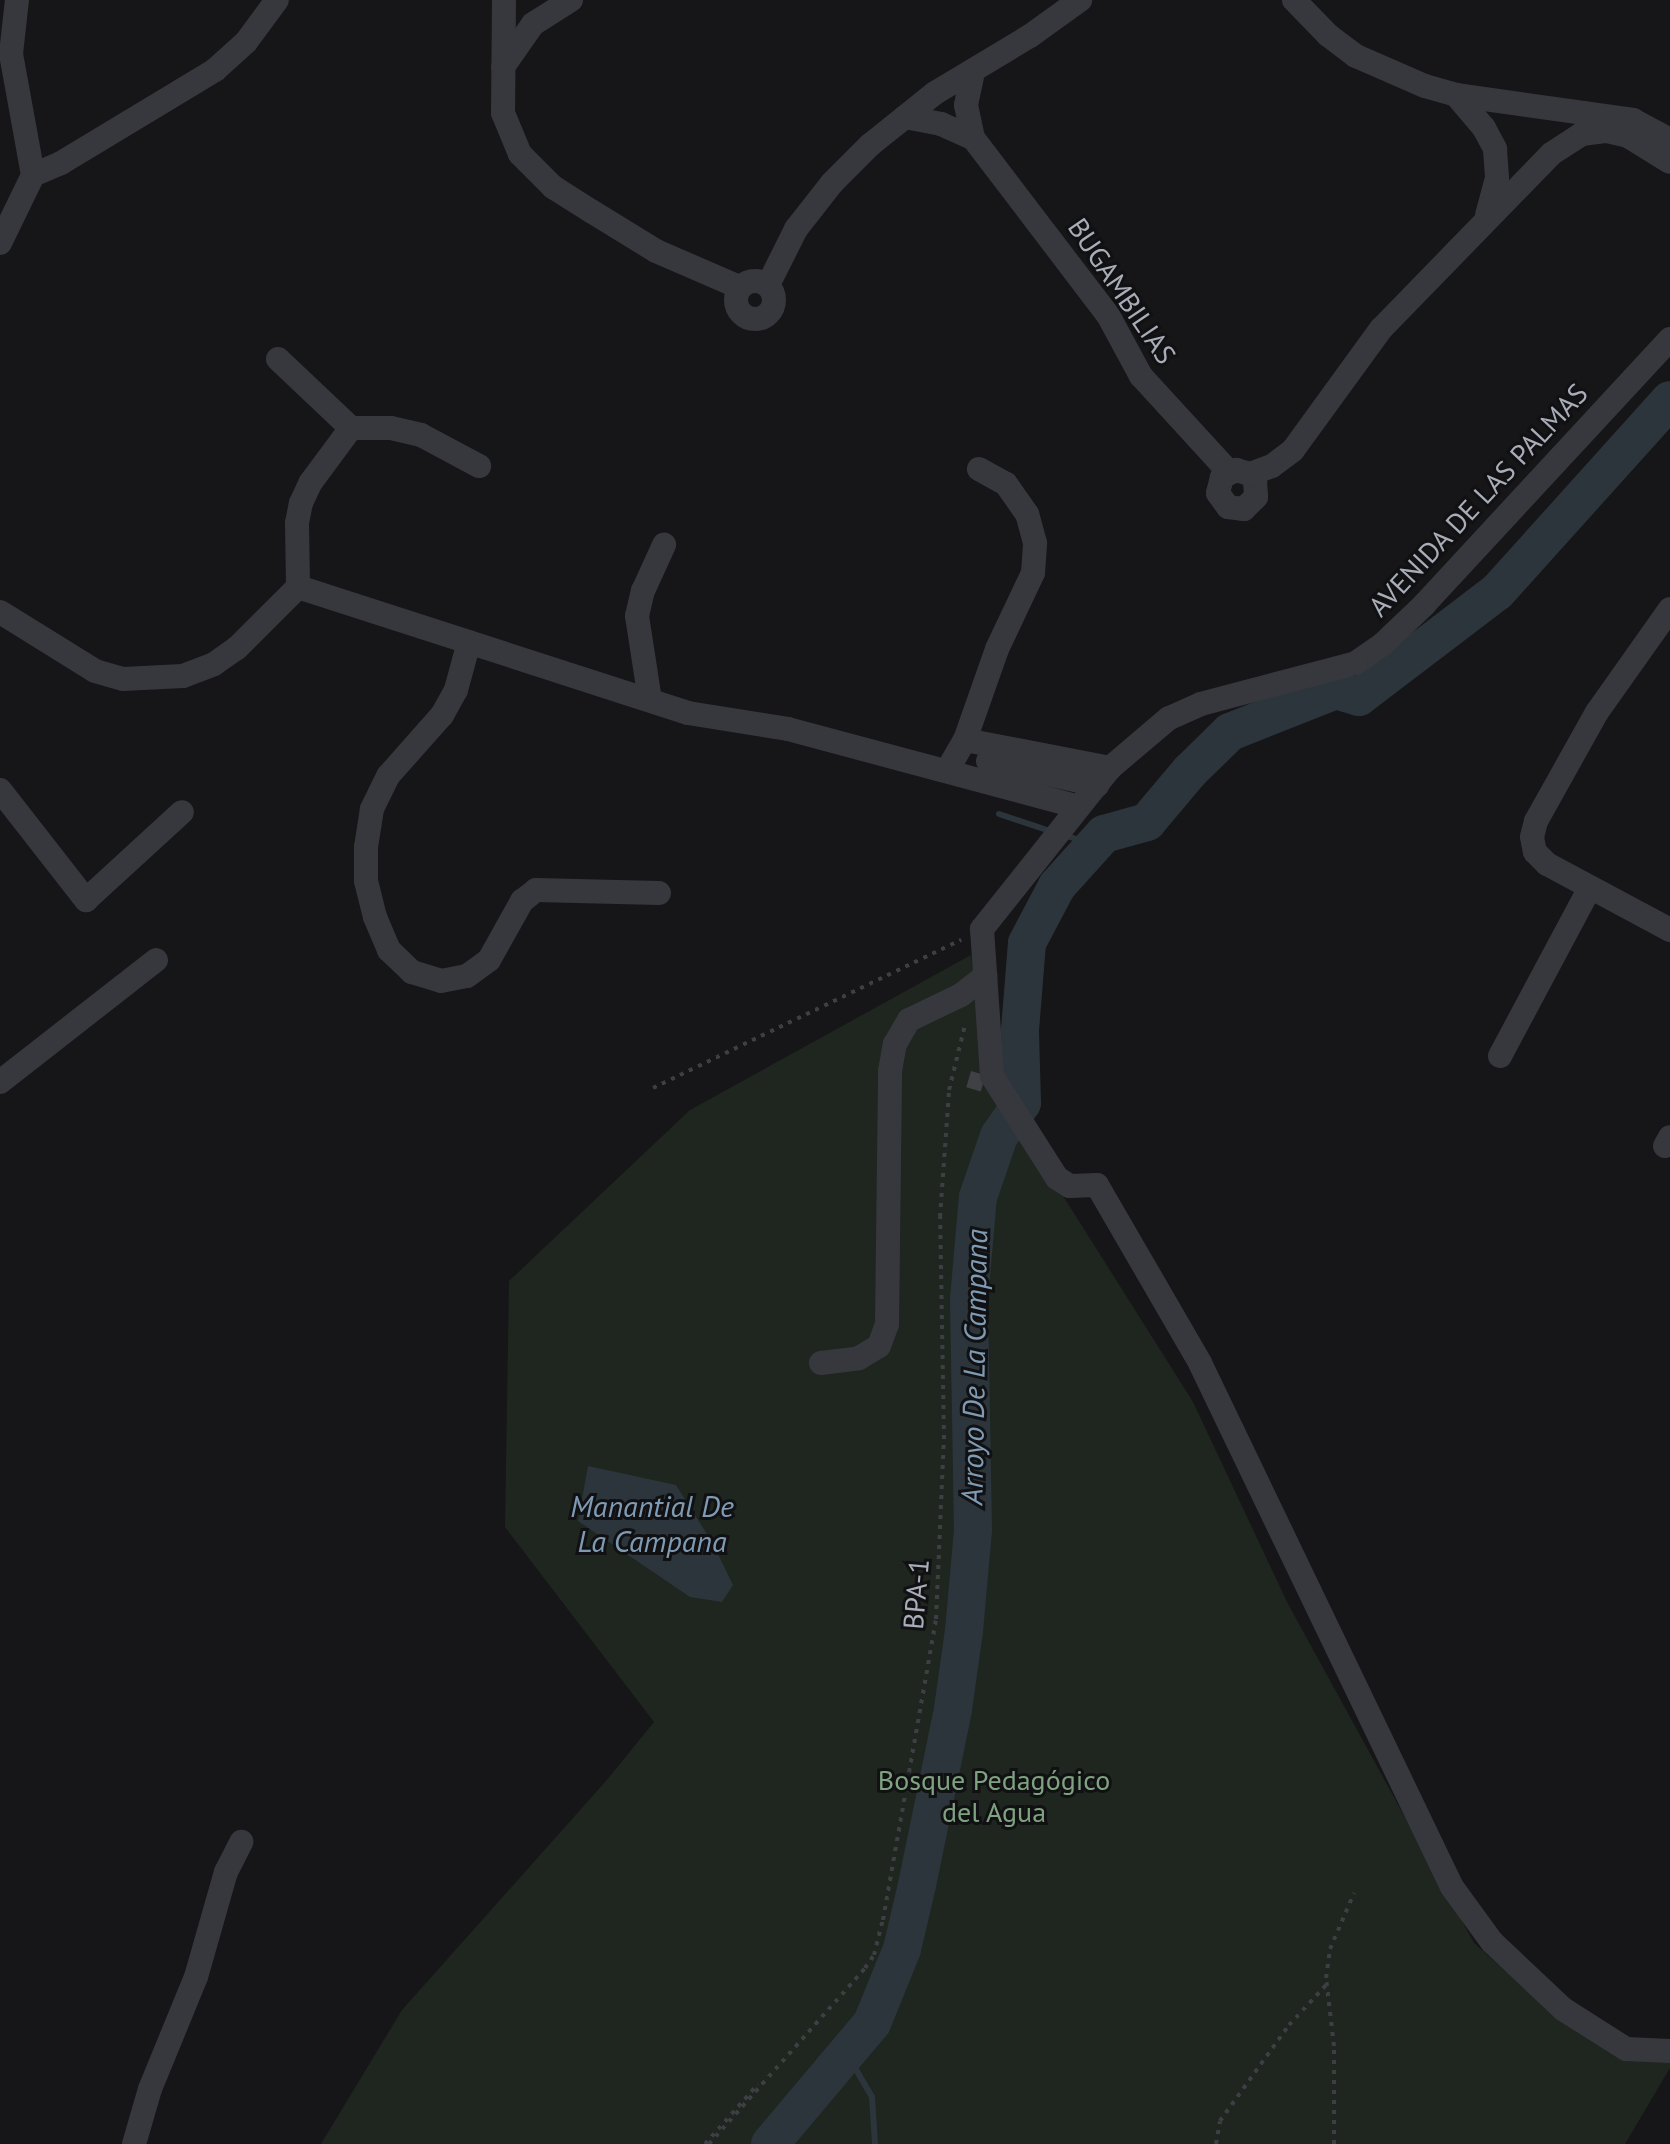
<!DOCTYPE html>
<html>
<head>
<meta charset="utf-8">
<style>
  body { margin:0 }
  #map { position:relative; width:1670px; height:2144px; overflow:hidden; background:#161618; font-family:"PT Sans",sans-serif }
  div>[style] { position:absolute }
  .green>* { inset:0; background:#1e261f }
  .water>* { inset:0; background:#2c353c }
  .stream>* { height:6px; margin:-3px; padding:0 3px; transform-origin:3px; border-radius:3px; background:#2c353c }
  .river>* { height:38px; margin:-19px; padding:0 19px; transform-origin:19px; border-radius:19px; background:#2c353c }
  .building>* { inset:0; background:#404145; transform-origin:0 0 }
  .path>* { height:4px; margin-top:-2px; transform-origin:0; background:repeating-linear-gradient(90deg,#3d3f44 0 4px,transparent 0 10px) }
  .minor>* { height:24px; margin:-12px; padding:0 12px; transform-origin:12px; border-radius:12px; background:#37383d }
  .minor>.ring { margin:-12px; padding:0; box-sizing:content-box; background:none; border:24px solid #37383d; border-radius:50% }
  span { translate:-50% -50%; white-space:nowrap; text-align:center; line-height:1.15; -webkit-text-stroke:6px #111113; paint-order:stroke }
  .street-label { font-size:28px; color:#a8adb8 }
  .park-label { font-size:28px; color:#7fa381 }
  .water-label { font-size:30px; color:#7f9bb3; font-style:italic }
</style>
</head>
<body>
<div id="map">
  <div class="green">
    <i style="clip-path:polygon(971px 955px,990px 1080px,1193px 1402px,1288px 1604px,1474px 1943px,1541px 2003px,1670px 2062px,1670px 2068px,1625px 2144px,321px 2144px,402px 2010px,606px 1781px,654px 1722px,505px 1527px,509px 1281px,690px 1110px)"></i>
  </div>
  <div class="water">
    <i style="clip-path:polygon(588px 1466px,676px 1485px,712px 1542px,733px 1585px,722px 1602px,690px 1597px,578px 1521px)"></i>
  </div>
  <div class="stream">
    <i style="left:999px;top:814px;width:57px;rotate:18.4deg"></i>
    <i style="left:1064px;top:835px;width:32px;rotate:18deg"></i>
    <i style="left:847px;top:2054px;width:50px;rotate:59.8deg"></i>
    <i style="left:872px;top:2097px;width:47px;rotate:86.3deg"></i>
  </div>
  <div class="river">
    <i style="left:770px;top:2144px;width:158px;rotate:-49.9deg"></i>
    <i style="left:872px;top:2023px;width:80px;rotate:-67.9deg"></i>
    <i style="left:902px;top:1949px;width:66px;rotate:-76.8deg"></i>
    <i style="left:917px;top:1885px;width:180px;rotate:-78.4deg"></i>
    <i style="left:953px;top:1709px;width:79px;rotate:-82deg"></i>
    <i style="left:964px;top:1631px;width:101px;rotate:-84.9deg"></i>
    <i style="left:973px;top:1530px;width:231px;rotate:-91deg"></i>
    <i style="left:969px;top:1299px;width:102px;rotate:-85deg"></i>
    <i style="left:978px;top:1197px;width:65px;rotate:-71deg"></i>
    <i style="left:999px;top:1136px;width:40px;rotate:-55.1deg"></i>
    <i style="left:1022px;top:1103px;width:73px;rotate:-91.6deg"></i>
    <i style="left:1020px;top:1030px;width:87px;rotate:-85.4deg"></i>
    <i style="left:1027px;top:943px;width:64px;rotate:-62.2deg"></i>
    <i style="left:1057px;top:886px;width:70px;rotate:-47.9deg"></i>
    <i style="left:1104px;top:834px;width:45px;rotate:-15.6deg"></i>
    <i style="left:1147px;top:822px;width:67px;rotate:-49.9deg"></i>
    <i style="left:1190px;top:771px;width:56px;rotate:-44.3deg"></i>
    <i style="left:1230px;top:732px;width:114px;rotate:-21.6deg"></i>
    <i style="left:1336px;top:690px;width:24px;rotate:17deg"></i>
    <i style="left:1359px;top:697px;width:173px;rotate:-37.3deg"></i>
    <i style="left:1497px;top:592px;width:258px;rotate:-48deg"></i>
  </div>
  <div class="building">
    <i style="left:971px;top:1071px;width:15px;height:17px;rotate:16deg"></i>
  </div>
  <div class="path">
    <i style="left:653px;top:1088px;width:342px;rotate:-25.7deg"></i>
    <i style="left:705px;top:2144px;width:80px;rotate:-48.5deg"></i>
    <i style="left:709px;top:2144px;width:235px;rotate:-48.4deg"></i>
    <i style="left:865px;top:1968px;width:16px;rotate:-55deg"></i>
    <i style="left:874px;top:1955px;width:36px;rotate:-76deg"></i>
    <i style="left:883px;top:1920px;width:306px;rotate:-80deg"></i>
    <i style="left:936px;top:1619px;width:180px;rotate:-87.5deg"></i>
    <i style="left:944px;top:1439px;width:222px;rotate:-91deg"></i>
    <i style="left:940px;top:1217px;width:127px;rotate:-85.9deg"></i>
    <i style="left:949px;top:1090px;width:67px;rotate:-76.2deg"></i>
    <i style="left:1216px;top:2144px;width:23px;rotate:-80deg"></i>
    <i style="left:1220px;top:2121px;width:118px;rotate:-54.3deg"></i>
    <i style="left:1289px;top:2025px;width:54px;rotate:-47.2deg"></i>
    <i style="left:1334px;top:2144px;width:98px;rotate:-90deg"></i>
    <i style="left:1334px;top:2046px;width:68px;rotate:-96.7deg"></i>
    <i style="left:1326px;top:1978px;width:29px;rotate:-82deg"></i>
    <i style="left:1330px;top:1949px;width:61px;rotate:-66.8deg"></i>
  </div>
  <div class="minor">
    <i style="left:504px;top:0;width:113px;rotate:90.5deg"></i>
    <i style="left:503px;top:113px;width:44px;rotate:67.5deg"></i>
    <i style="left:520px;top:154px;width:47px;rotate:45deg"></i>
    <i style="left:553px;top:187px;width:45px;rotate:32.3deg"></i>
    <i style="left:591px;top:211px;width:76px;rotate:31.6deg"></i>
    <i style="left:656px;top:251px;width:90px;rotate:23.4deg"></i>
    <i style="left:1294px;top:0;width:49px;rotate:45.8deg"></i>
    <i style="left:1328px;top:35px;width:35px;rotate:37deg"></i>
    <i style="left:1356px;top:56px;width:75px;rotate:23.5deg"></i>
    <i style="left:1425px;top:86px;width:32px;rotate:16deg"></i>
    <i style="left:1456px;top:95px;width:179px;rotate:8deg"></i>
    <i style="left:1633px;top:120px;width:42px;rotate:28.4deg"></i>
    <i style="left:503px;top:67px;width:52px;rotate:-55.1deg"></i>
    <i style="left:533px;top:24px;width:45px;rotate:-32.3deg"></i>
    <i style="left:973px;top:72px;width:34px;rotate:102deg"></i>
    <i style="left:966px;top:105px;width:34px;rotate:78deg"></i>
    <i style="left:973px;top:138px;width:223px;rotate:52.7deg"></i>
    <i style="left:1108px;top:315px;width:69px;rotate:61.6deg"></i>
    <i style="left:1141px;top:376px;width:130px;rotate:47.5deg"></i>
    <i style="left:1456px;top:95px;width:43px;rotate:49.7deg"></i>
    <i style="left:1484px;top:128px;width:24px;rotate:62deg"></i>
    <i style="left:1495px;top:149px;width:29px;rotate:86deg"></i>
    <i style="left:1497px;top:178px;width:38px;rotate:105deg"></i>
    <i style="left:905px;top:117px;width:37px;rotate:11deg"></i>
    <i style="left:941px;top:124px;width:35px;rotate:24deg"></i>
    <i style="left:33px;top:175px;width:30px;rotate:-23deg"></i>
    <i style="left:61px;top:163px;width:180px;rotate:-31.1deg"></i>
    <i style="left:215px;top:70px;width:42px;rotate:-42.1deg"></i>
    <i style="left:246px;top:42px;width:52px;rotate:-53.6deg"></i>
    <i style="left:0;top:243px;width:76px;rotate:-64.1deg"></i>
    <i style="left:33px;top:175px;width:123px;rotate:-100.3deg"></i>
    <i style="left:11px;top:54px;width:54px;rotate:-83.7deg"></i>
    <i class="ring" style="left:736px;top:281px;width:14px;height:14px"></i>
    <i style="left:768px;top:285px;width:63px;rotate:-63.4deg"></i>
    <i style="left:796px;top:229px;width:58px;rotate:-52deg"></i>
    <i style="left:832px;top:183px;width:54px;rotate:-45deg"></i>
    <i style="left:870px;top:145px;width:83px;rotate:-38.7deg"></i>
    <i style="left:935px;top:93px;width:111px;rotate:-31deg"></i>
    <i style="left:1030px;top:36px;width:62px;rotate:-35.8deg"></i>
    <i style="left:1670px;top:339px;width:361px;rotate:132.8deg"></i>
    <i style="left:1425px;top:604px;width:58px;rotate:136.4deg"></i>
    <i style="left:1383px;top:644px;width:33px;rotate:145deg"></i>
    <i style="left:1356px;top:663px;width:160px;rotate:165.2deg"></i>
    <i style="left:1201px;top:704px;width:35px;rotate:156deg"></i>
    <i style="left:1169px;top:718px;width:77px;rotate:139.7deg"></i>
    <i style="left:1110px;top:768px;width:206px;rotate:128.5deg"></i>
    <i style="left:982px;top:929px;width:147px;rotate:86.1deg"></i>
    <i style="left:992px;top:1076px;width:121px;rotate:57.5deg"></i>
    <i style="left:1057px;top:1178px;width:15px;rotate:32deg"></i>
    <i style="left:1070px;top:1186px;width:27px;rotate:-2deg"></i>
    <i style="left:1097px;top:1185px;width:206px;rotate:59.9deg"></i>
    <i style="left:1200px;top:1363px;width:581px;rotate:64.32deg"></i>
    <i style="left:1452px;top:1887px;width:68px;rotate:54deg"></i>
    <i style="left:1492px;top:1942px;width:98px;rotate:43.3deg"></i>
    <i style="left:1563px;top:2009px;width:75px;rotate:32.4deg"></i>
    <i style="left:1626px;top:2049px;width:44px;rotate:2.6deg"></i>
    <i style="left:278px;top:359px;width:100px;rotate:43.4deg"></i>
    <i style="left:351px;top:428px;width:40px"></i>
    <i style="left:391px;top:428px;width:31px;rotate:13deg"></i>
    <i style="left:421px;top:435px;width:66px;rotate:28.1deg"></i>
    <i style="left:1250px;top:474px;width:9px;rotate:54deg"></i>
    <i style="left:1255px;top:481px;width:16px;rotate:86deg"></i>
    <i style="left:1256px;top:497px;width:17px;rotate:135deg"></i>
    <i style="left:1244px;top:509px;width:16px;rotate:-173deg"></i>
    <i style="left:1228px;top:507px;width:17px;rotate:-126deg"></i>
    <i style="left:1218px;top:493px;width:16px;rotate:-76deg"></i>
    <i style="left:1222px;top:477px;width:16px;rotate:-27deg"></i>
    <i style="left:1236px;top:470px;width:15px;rotate:16deg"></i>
    <i style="left:1250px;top:474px;width:23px;rotate:-20deg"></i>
    <i style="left:1272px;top:466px;width:26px;rotate:-37deg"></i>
    <i style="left:1293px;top:450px;width:150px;rotate:-54deg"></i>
    <i style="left:1381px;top:329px;width:244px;rotate:-45.8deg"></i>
    <i style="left:1551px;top:154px;width:37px;rotate:-33deg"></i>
    <i style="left:1582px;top:134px;width:25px;rotate:-7deg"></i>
    <i style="left:1607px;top:131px;width:22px;rotate:13deg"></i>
    <i style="left:1628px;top:136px;width:49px;rotate:31.8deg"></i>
    <i style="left:298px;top:587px;width:64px;rotate:-90.9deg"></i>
    <i style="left:297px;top:523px;width:20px;rotate:-79deg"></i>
    <i style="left:301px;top:503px;width:23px;rotate:-65deg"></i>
    <i style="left:311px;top:482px;width:67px;rotate:-53.5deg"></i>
    <i style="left:1670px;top:609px;width:126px;rotate:125.3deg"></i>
    <i style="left:1597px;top:712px;width:125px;rotate:119.2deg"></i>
    <i style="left:1536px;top:821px;width:16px;rotate:104deg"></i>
    <i style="left:1532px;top:837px;width:15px;rotate:79deg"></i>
    <i style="left:1535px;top:852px;width:17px;rotate:45deg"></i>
    <i style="left:1547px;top:864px;width:140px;rotate:28.2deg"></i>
    <i style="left:0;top:612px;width:112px;rotate:31.8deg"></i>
    <i style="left:95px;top:671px;width:29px;rotate:16deg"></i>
    <i style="left:123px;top:679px;width:60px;rotate:-2.9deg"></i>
    <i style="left:183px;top:676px;width:33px;rotate:-21deg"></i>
    <i style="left:214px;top:664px;width:28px;rotate:-35deg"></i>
    <i style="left:237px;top:648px;width:86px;rotate:-45deg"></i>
    <i style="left:298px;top:587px;width:410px;rotate:17.9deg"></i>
    <i style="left:688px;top:713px;width:101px;rotate:9.1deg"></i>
    <i style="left:788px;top:729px;width:301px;rotate:15deg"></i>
    <i style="left:469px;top:642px;width:50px;rotate:105.2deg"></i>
    <i style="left:456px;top:690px;width:29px;rotate:119deg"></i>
    <i style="left:442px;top:715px;width:81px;rotate:131.5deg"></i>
    <i style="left:388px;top:776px;width:37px;rotate:116deg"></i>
    <i style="left:372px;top:809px;width:38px;rotate:99deg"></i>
    <i style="left:366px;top:847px;width:34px;rotate:90deg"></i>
    <i style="left:366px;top:881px;width:37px;rotate:76deg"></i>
    <i style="left:375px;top:917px;width:36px;rotate:67deg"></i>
    <i style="left:389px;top:950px;width:32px;rotate:44deg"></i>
    <i style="left:412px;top:972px;width:30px;rotate:17deg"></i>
    <i style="left:441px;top:981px;width:26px;rotate:-11deg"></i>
    <i style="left:467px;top:976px;width:27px;rotate:-36deg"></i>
    <i style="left:489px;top:960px;width:68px;rotate:-60.8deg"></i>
    <i style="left:522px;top:901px;width:18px;rotate:-38deg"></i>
    <i style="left:536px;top:890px;width:123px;rotate:1.4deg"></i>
    <i style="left:650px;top:700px;width:85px;rotate:-98.8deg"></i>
    <i style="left:637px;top:616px;width:26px;rotate:-77deg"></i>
    <i style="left:643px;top:591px;width:51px;rotate:-65.5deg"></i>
    <i style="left:965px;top:740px;width:148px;rotate:10.9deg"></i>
    <i style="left:988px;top:761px;width:112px;rotate:12.4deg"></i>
    <i style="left:948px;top:769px;width:34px;rotate:-60deg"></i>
    <i style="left:965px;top:740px;width:96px;rotate:-70.6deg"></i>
    <i style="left:997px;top:649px;width:84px;rotate:-64.7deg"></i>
    <i style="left:1033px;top:573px;width:30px;rotate:-86deg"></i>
    <i style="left:1035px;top:543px;width:30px;rotate:-105deg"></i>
    <i style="left:1027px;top:514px;width:37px;rotate:-125deg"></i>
    <i style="left:1006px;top:484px;width:31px;rotate:-151deg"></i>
    <i style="left:0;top:790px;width:140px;rotate:52deg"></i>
    <i style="left:86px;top:900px;width:130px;rotate:-42.5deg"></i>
    <i style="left:1500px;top:1056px;width:189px;rotate:-61.9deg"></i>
    <i style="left:0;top:1082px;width:198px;rotate:-38deg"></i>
    <i style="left:1665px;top:1146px;width:10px;rotate:-61deg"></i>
    <i style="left:821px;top:1363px;width:38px;rotate:-7deg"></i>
    <i style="left:859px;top:1358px;width:23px;rotate:-31deg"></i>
    <i style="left:879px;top:1346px;width:23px;rotate:-70deg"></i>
    <i style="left:887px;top:1324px;width:253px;rotate:-89.3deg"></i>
    <i style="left:890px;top:1071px;width:27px;rotate:-80deg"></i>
    <i style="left:895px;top:1044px;width:28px;rotate:-60deg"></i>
    <i style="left:909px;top:1020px;width:58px;rotate:-25.7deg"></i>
    <i style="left:961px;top:995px;width:31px;rotate:-38deg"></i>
    <i style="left:134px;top:2144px;width:57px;rotate:-73.8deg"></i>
    <i style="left:150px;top:2089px;width:121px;rotate:-67.7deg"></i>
    <i style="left:196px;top:1977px;width:109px;rotate:-74.1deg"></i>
    <i style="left:226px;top:1872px;width:34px;rotate:-63deg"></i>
  </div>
  <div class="street-label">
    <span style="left:1122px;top:291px;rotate:56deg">BUGAMBILIAS</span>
    <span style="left:1478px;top:500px;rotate:-47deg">AVENIDA DE LAS PALMAS</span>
    <span style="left:916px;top:1594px;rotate:-85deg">BPA-1</span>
  </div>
  <div class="park-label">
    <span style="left:994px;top:1796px">Bosque Pedagógico<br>del Agua</span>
  </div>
  <div class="water-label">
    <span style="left:974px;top:1367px;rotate:-89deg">Arroyo De La Campana</span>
    <span style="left:652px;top:1523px">Manantial De<br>La Campana</span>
  </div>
</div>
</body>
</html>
